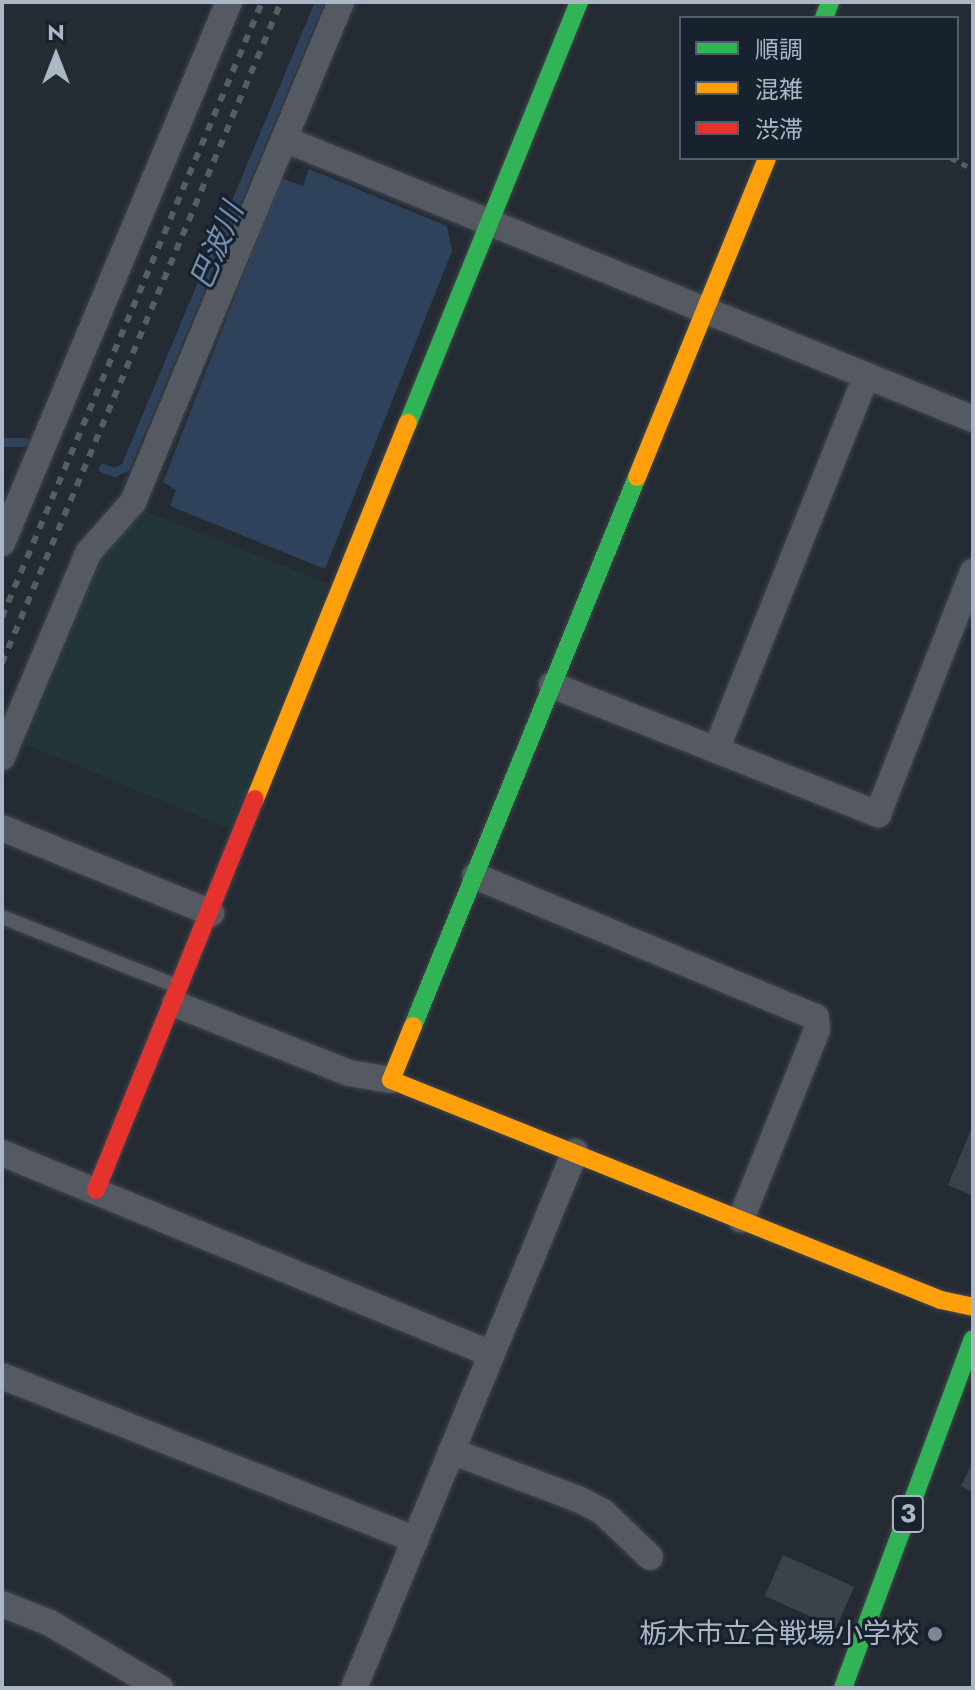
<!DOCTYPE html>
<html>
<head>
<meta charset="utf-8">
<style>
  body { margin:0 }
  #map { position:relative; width:975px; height:1690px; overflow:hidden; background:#252b33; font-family:Jost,"Noto Sans JP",sans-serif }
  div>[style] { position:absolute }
  .green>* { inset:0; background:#223539 }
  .water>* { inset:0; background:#2e425c }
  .stream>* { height:9px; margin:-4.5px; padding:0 4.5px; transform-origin:4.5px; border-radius:4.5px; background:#2e425c }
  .building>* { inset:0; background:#3c4249; transform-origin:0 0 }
  .path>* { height:5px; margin-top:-2.5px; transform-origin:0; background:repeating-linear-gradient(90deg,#565d64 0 6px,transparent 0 12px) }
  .roads { filter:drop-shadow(0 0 2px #41464c) drop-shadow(0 0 2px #41464c) }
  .lane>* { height:14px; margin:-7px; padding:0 7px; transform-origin:7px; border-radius:7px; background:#545962 }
  .street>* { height:26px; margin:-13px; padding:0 13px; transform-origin:13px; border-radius:13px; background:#545962 }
  .fast>* { height:18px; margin:-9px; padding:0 9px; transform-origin:9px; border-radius:9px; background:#30b455 }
  .slow>* { height:18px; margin:-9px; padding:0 9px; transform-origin:9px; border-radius:9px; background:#ff9f0a }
  .jam>* { height:18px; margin:-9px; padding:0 9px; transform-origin:9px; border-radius:9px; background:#e5322d }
  .rail>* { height:6px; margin-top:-3px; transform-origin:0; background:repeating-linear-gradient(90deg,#585d64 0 8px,transparent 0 16px) }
  .dots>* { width:22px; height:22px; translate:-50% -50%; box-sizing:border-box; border:4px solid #18212e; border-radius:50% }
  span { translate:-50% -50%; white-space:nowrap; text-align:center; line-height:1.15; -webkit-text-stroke:6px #18212e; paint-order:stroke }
  .shield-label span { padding:2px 6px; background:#18212e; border:2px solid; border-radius:6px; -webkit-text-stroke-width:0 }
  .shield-label { font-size:26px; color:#acb7c6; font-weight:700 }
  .poi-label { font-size:28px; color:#acb7c6 }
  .right { translate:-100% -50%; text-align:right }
  .water-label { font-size:30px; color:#728eb1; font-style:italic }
  .frame { position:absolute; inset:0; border:4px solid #acb7c6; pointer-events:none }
  .legend { position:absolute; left:679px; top:16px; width:280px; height:144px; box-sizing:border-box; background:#18212e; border:2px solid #535d6b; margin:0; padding:10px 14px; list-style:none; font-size:24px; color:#acb7c6 }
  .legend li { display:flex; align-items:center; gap:16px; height:40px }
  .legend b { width:40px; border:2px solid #535d6b }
  .north { position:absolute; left:16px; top:16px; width:80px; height:80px; -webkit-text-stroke:6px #18212e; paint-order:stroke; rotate:0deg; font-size:22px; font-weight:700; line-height:32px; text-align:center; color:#acb7c6 }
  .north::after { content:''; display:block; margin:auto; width:28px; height:36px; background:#acb7c6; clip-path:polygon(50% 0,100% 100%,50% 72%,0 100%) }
</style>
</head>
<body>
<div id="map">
  <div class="green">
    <i style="clip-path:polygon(142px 510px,329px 584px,230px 829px,25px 744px,99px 565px)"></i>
  </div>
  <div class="water">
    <i style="clip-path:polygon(309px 169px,447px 226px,452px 251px,325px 569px,170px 506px,176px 490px,163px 482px,281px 178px,303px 186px)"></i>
  </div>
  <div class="stream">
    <i style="left:2px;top:442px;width:22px"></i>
    <i style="left:103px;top:468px;width:12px;rotate:20deg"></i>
    <i style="left:114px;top:472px;width:12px;rotate:-24deg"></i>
    <i style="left:125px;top:467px;width:504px;rotate:-67.35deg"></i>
  </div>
  <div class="building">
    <i style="clip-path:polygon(973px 1125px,973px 1196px,948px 1185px)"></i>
    <i style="clip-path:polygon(973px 1461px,973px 1492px,961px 1486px)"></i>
    <i style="left:783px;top:1555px;width:78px;height:45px;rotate:24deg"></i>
  </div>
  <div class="path">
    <i style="left:951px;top:158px;width:25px;rotate:27deg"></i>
  </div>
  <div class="roads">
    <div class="lane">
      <i style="left:2px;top:917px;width:187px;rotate:21.6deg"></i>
    </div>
    <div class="street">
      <i style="left:284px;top:139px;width:744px;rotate:22.12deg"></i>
      <i style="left:2px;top:543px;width:587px;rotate:-67.24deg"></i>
      <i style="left:552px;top:685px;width:351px;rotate:21.6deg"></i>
      <i style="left:878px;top:814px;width:260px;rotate:-68.6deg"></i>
      <i style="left:716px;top:750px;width:403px;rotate:-68.1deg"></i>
      <i style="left:2px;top:757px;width:221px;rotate:-67.1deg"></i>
      <i style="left:88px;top:553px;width:68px;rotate:-48.6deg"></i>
      <i style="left:133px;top:502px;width:542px;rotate:-67.41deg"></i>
      <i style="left:2px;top:828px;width:226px;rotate:22.1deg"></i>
      <i style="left:475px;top:876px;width:369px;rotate:22.5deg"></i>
      <i style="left:816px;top:1017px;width:13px;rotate:86deg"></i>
      <i style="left:817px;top:1030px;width:204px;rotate:111.9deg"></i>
      <i style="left:175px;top:1004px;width:187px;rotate:21.6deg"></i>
      <i style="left:349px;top:1073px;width:43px;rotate:9.5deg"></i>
      <i style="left:2px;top:1153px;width:529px;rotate:22.34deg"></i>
      <i style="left:2px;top:1376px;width:445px;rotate:21.6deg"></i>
      <i style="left:451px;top:1451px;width:136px;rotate:20.7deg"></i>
      <i style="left:578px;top:1499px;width:28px;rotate:27deg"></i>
      <i style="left:603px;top:1512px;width:65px;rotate:43.8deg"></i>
      <i style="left:2px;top:1604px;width:52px;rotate:21.6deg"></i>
      <i style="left:50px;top:1623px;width:128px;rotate:30.6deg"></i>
      <i style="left:354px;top:1688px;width:580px;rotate:-67.59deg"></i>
    </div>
    <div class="fast">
      <i style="left:824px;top:18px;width:17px;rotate:-69deg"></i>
      <i style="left:408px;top:423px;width:454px;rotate:-67.9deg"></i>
      <i style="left:413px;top:1026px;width:593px;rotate:-67.8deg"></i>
      <i style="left:843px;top:1688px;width:372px;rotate:-69.6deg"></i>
    </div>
    <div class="slow">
      <i style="left:637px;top:477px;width:344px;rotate:-67.8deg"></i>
      <i style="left:255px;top:799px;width:406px;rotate:-67.9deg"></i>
      <i style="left:413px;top:1026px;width:58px;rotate:112.2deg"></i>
      <i style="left:391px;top:1080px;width:592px;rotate:21.8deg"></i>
      <i style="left:941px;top:1300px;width:33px;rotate:12deg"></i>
    </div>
    <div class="jam">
      <i style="left:96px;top:1190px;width:422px;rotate:-67.9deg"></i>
    </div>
  </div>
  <div class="rail">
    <i style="left:2px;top:617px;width:668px;rotate:-67.08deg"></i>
    <i style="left:2px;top:663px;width:717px;rotate:-67.12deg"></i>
  </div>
  <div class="dots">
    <i style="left:935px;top:1634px;background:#7d8693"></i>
  </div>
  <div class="shield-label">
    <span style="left:908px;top:1514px">3</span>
  </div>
  <div class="poi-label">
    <span class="right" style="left:919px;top:1634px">栃木市立合戦場小学校</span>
  </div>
  <div class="water-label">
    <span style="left:217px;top:246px;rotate:-67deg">巴波川</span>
  </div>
  <div class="frame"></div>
  <ul class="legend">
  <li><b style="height:10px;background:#30b455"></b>順調</li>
  <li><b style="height:10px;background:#ff9f0a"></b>混雑</li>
  <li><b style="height:10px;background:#e5322d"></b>渋滞</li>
  </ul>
  <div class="north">N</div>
</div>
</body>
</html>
